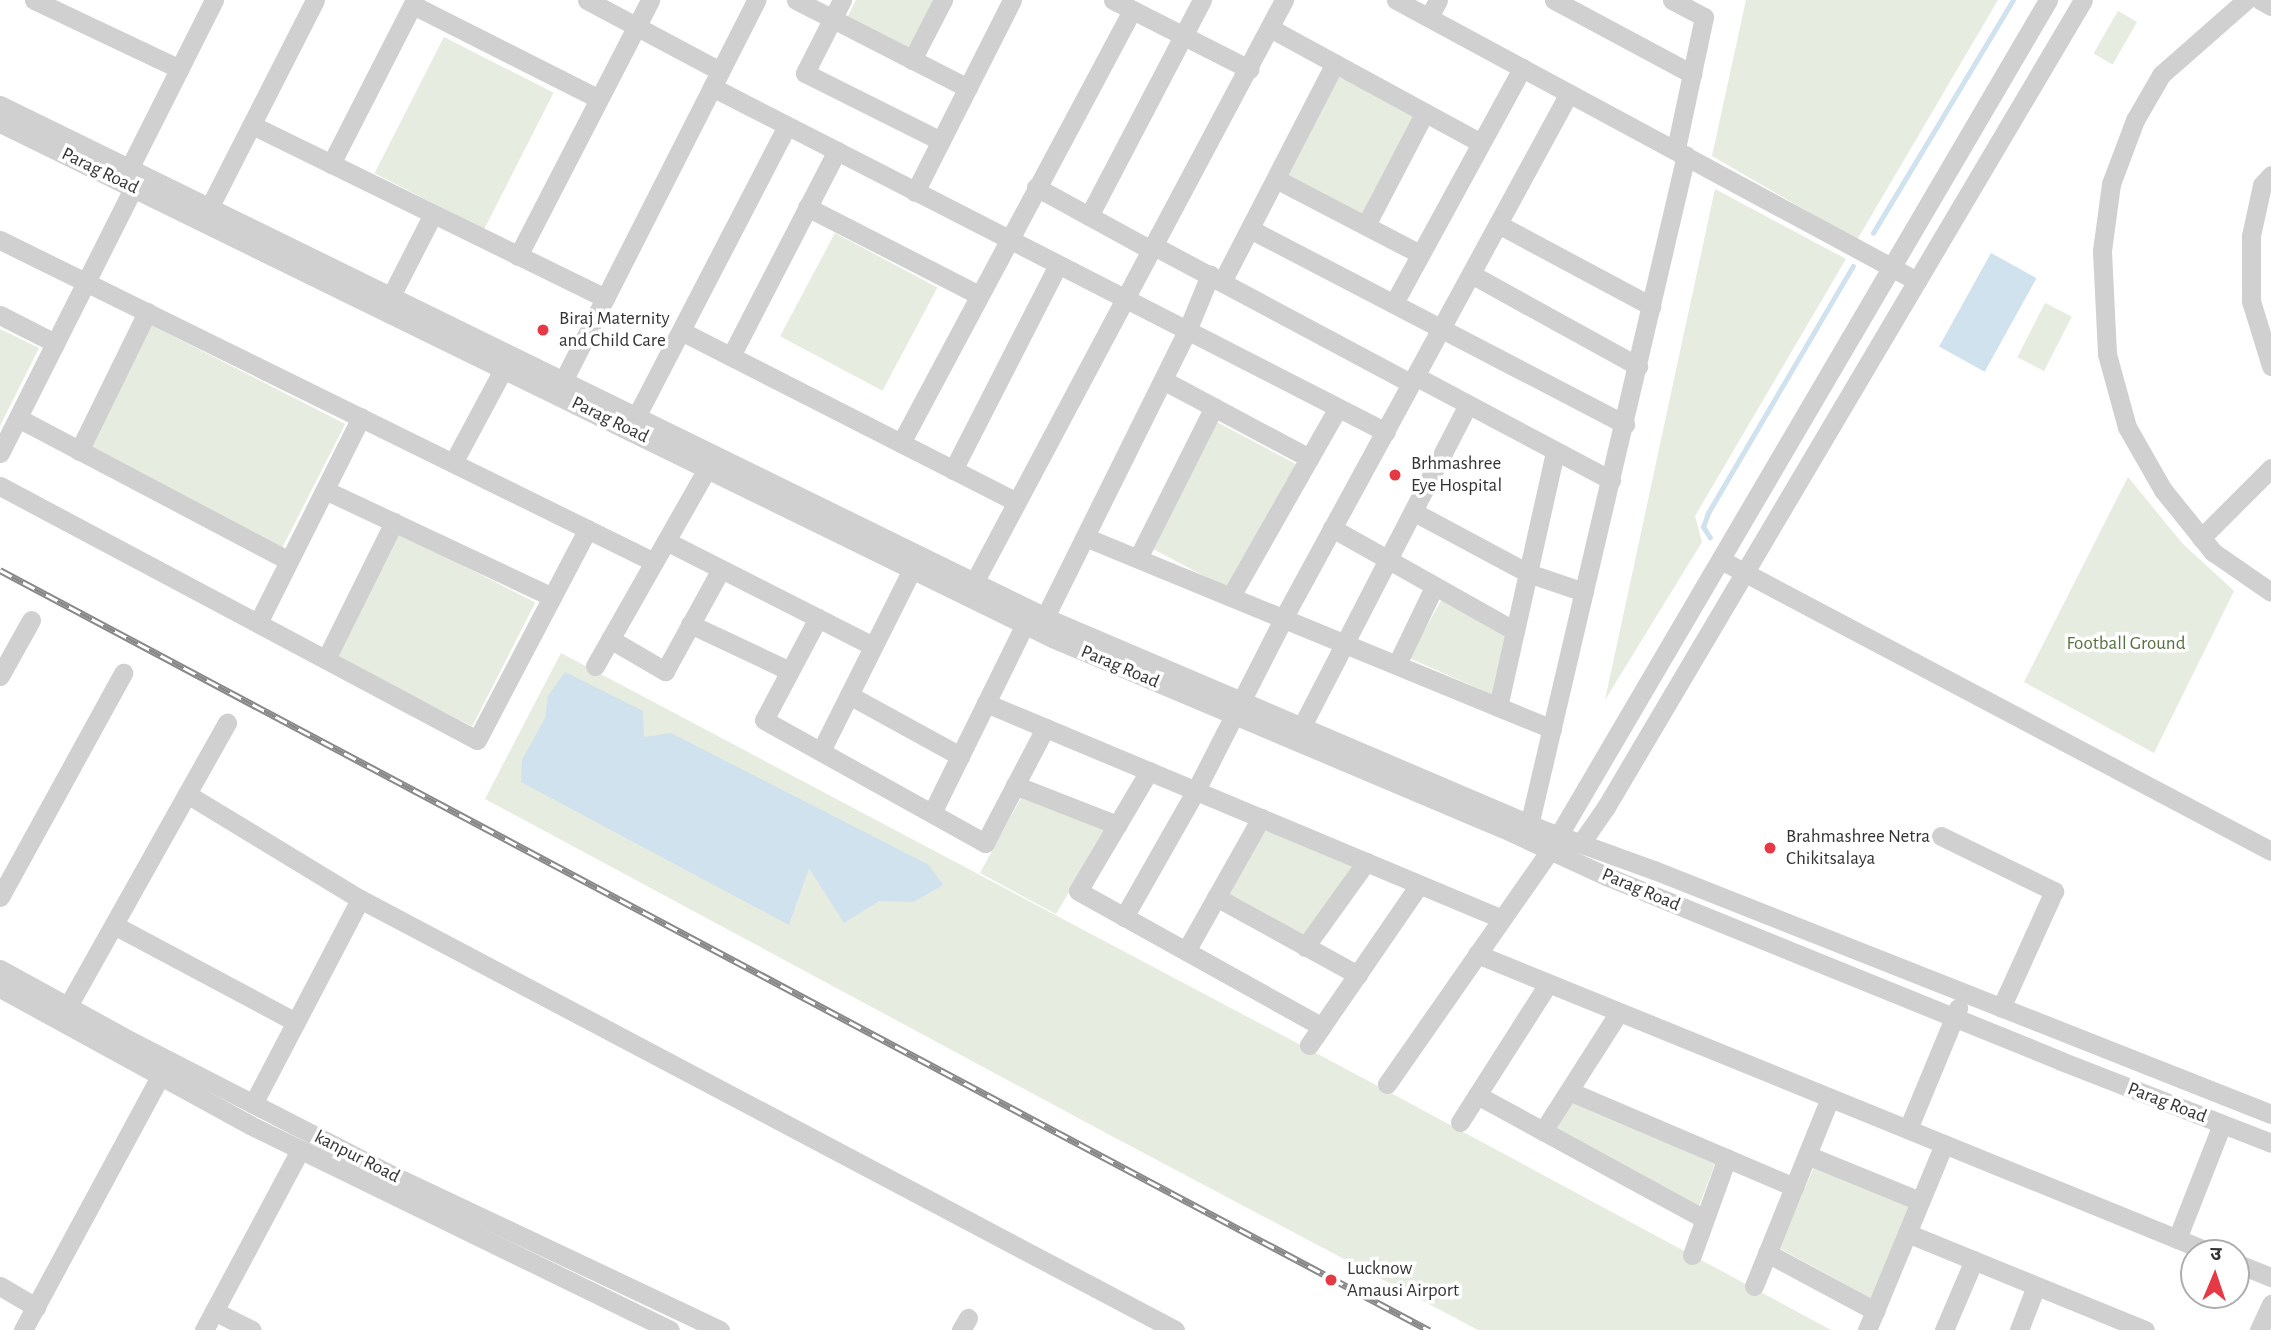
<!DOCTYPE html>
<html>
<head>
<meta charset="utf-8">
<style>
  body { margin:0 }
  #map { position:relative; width:2271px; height:1330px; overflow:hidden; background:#fff; font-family:"Alegreya Sans","Noto Sans Devanagari",sans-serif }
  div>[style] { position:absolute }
  .green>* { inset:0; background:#e6ecdf; transform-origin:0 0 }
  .water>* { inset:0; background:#cfe2ee; transform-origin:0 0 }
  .stream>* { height:4.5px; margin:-2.25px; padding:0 2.25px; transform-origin:2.25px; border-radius:2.25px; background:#cfe2ee }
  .minor>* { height:19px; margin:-9.5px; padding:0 9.5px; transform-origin:9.5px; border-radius:9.5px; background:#d0d0d0 }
  .rail>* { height:7px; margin-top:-3.5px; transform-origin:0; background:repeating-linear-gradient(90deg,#fff 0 13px,#888 0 26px); box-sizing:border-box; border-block:2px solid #888 }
  .dots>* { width:19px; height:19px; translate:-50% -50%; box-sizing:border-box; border:4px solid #fff; border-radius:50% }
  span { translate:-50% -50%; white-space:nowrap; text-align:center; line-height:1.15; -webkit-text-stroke:7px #fff; paint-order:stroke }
  .street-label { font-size:19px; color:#333 }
  .poi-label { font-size:19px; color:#333 }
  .left { translate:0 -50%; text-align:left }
  .park-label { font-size:19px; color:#56703f }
  .north { position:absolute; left:2180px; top:1239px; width:70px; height:70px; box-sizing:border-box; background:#fff; border:2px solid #adadad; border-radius:50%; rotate:2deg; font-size:19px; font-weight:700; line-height:28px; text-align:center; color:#333 }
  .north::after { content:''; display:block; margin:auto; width:24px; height:32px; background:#e63946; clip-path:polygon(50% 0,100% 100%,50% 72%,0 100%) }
</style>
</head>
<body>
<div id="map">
  <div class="green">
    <i style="clip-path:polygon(856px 0,937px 0,911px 50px,847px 18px)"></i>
    <i style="clip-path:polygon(1746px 0,1998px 0,1857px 240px,1712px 156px)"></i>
    <i style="left:2118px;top:11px;width:22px;height:49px;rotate:30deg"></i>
    <i style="left:444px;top:37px;width:123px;height:153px;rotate:27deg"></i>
    <i style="left:1338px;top:75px;width:94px;height:115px;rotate:29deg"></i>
    <i style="clip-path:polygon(1715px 189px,1846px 259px,1695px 516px,1702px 542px,1605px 700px)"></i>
    <i style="left:835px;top:233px;width:116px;height:117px;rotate:28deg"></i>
    <i style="left:2045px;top:303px;width:30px;height:61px;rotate:27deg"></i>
    <i style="left:151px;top:325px;width:218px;height:138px;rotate:27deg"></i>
    <i style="clip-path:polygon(0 329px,39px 348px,0 426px)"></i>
    <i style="left:1215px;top:421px;width:92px;height:142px;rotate:28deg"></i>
    <i style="clip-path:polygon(2128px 477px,2182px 543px,2234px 591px,2154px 753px,2024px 682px)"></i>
    <i style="left:399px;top:533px;width:153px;height:139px;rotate:27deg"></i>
    <i style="clip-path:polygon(1442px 599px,1506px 635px,1493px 695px,1409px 658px)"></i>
    <i style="clip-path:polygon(561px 653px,1376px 1085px,1831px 1330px,1478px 1330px,1106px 1133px,485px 799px)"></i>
    <i style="clip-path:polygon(1022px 796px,1107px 829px,1056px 914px,980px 873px)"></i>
    <i style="clip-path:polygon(1263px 829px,1355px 868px,1305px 938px,1228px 895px)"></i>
    <i style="clip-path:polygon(1571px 1100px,1716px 1161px,1699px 1206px,1554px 1128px)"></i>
    <i style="clip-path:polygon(1814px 1167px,1911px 1207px,1874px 1300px,1779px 1248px)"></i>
  </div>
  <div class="water">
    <i style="left:1991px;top:253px;width:52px;height:107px;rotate:29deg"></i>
    <i style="clip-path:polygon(565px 672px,643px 711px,644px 737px,671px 733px,929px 865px,943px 885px,913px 902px,879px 901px,844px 923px,809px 868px,789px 925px,521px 782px,522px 760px,545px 718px,548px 696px)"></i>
  </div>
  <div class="stream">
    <i style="left:1873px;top:233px;width:272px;rotate:-59deg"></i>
    <i style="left:1710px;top:538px;width:13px;rotate:-122deg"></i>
    <i style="left:1703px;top:527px;width:15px;rotate:-70deg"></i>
    <i style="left:1708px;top:513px;width:286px;rotate:-59.6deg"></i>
  </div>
  <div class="minor">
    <i style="left:34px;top:0;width:161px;rotate:25.3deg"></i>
    <i style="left:587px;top:0;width:151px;rotate:28.1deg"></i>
    <i style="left:796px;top:0;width:193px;rotate:27.1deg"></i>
    <i style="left:842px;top:0;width:82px;rotate:116.9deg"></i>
    <i style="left:805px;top:73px;width:152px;rotate:26.6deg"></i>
    <i style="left:1113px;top:0;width:153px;rotate:26.9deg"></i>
    <i style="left:1396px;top:0;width:592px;rotate:28.34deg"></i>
    <i style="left:1554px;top:0;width:157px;rotate:28.2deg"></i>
    <i style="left:1672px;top:0;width:36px;rotate:28deg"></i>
    <i style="left:1704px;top:17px;width:135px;rotate:102deg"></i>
    <i style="left:2246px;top:0;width:113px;rotate:138.6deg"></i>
    <i style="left:2161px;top:75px;width:52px;rotate:120deg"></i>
    <i style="left:2135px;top:120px;width:68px;rotate:110.6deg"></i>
    <i style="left:2111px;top:184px;width:68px;rotate:97.7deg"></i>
    <i style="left:2102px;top:251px;width:103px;rotate:87.2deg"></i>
    <i style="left:2107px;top:354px;width:76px;rotate:74.7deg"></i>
    <i style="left:2127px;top:427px;width:73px;rotate:60.3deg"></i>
    <i style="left:2163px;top:490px;width:80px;rotate:51.1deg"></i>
    <i style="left:2213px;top:552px;width:70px;rotate:34.6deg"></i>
    <i style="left:2260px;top:0;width:13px;rotate:29deg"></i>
    <i style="left:413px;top:5px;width:208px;rotate:26.8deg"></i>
    <i style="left:1429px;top:17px;width:19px;rotate:-62deg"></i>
    <i style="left:1270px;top:28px;width:240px;rotate:28.6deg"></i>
    <i style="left:912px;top:60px;width:68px;rotate:-62.7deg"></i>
    <i style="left:712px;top:87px;width:757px;rotate:27.11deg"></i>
    <i style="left:0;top:105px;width:1176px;rotate:26.09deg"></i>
    <i style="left:1056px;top:622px;width:533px;rotate:23.1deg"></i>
    <i style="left:1546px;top:831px;width:115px;rotate:19.9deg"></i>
    <i style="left:1654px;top:870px;width:663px;rotate:21.58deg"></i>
    <i style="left:0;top:123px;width:1171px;rotate:26.08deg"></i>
    <i style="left:1052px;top:638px;width:488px;rotate:22.9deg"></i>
    <i style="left:1502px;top:828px;width:115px;rotate:24.8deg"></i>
    <i style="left:1606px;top:876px;width:491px;rotate:22.1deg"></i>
    <i style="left:2061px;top:1061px;width:225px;rotate:21.3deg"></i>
    <i style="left:252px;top:125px;width:393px;rotate:26.1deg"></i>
    <i style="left:331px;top:164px;width:184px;rotate:-62.9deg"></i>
    <i style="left:130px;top:167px;width:187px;rotate:-63.3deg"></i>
    <i style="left:2271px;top:175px;width:13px;rotate:132deg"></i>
    <i style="left:2262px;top:185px;width:52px;rotate:102.2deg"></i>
    <i style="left:2251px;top:236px;width:65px;rotate:90deg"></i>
    <i style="left:2251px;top:301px;width:68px;rotate:72.9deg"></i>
    <i style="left:1276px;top:179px;width:162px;rotate:27.5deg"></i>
    <i style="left:1036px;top:187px;width:131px;rotate:28.7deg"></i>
    <i style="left:915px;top:192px;width:215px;rotate:-63.2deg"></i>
    <i style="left:807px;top:207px;width:193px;rotate:27.1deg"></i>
    <i style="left:205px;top:216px;width:242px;rotate:-63deg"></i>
    <i style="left:1089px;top:216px;width:244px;rotate:-62.4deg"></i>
    <i style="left:1498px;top:224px;width:174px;rotate:28.2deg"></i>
    <i style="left:1366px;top:225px;width:127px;rotate:-62.4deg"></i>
    <i style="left:1250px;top:229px;width:423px;rotate:27.5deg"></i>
    <i style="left:0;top:240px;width:729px;rotate:26.21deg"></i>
    <i style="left:1154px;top:246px;width:291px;rotate:28.1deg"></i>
    <i style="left:518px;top:256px;width:288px;rotate:-62.7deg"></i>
    <i style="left:1471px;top:274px;width:191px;rotate:28.9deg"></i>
    <i style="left:1222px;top:282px;width:246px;rotate:-62.7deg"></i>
    <i style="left:391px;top:296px;width:92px;rotate:-62.9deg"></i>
    <i style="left:1394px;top:303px;width:268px;rotate:-61.4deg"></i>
    <i style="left:0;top:315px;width:62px;rotate:27deg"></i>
    <i style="left:681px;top:331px;width:376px;rotate:27deg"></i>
    <i style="left:731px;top:356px;width:231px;rotate:-62.7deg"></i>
    <i style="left:1415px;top:376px;width:222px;rotate:28deg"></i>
    <i style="left:1163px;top:380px;width:166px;rotate:28.1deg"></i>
    <i style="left:557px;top:393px;width:441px;rotate:-63.1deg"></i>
    <i style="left:636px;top:417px;width:328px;rotate:-62.6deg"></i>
    <i style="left:18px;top:418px;width:306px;rotate:27.8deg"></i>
    <i style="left:901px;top:443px;width:491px;rotate:-61.9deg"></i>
    <i style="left:79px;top:451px;width:155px;rotate:-63.9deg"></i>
    <i style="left:0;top:453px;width:298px;rotate:-63.3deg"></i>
    <i style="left:453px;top:463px;width:108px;rotate:-61.8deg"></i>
    <i style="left:953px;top:470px;width:230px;rotate:-62.9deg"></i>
    <i style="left:0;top:486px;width:540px;rotate:28.04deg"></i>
    <i style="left:477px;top:740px;width:238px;rotate:-62.3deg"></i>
    <i style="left:325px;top:490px;width:251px;rotate:25.2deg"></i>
    <i style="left:1414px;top:512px;width:129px;rotate:28.2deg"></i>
    <i style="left:1528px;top:573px;width:59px;rotate:18.7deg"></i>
    <i style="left:1332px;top:528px;width:210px;rotate:29.4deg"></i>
    <i style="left:1085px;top:537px;width:505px;rotate:22.35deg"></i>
    <i style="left:2201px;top:538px;width:99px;rotate:-45deg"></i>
    <i style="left:666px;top:541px;width:232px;rotate:26.9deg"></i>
    <i style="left:1138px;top:558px;width:169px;rotate:-63.3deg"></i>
    <i style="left:1721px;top:560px;width:622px;rotate:27.88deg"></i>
    <i style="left:969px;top:592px;width:671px;rotate:-61.98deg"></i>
    <i style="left:1231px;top:596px;width:216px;rotate:-60.4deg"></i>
    <i style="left:1045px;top:617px;width:319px;rotate:-63.6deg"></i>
    <i style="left:1187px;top:331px;width:61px;rotate:-67.7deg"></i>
    <i style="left:818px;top:618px;width:115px;rotate:117.9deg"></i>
    <i style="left:764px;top:720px;width:253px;rotate:29.1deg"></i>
    <i style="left:985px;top:843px;width:130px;rotate:-62.4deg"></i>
    <i style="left:258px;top:623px;width:230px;rotate:-63.4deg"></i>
    <i style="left:690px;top:624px;width:110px;rotate:25.2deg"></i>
    <i style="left:610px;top:639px;width:64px;rotate:30.2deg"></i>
    <i style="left:665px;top:671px;width:116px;rotate:-61.2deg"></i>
    <i style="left:326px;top:659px;width:153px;rotate:-63.6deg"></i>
    <i style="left:1397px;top:664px;width:85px;rotate:-64.3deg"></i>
    <i style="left:595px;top:666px;width:227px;rotate:-60.4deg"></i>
    <i style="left:0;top:676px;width:64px;rotate:-61deg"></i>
    <i style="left:849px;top:695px;width:127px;rotate:28.8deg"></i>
    <i style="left:986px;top:703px;width:559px;rotate:22.71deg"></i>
    <i style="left:1498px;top:707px;width:262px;rotate:-77.4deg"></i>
    <i style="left:1301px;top:728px;width:362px;rotate:-62.7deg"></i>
    <i style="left:821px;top:751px;width:203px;rotate:-63.4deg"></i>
    <i style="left:1149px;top:771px;width:139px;rotate:120.6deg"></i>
    <i style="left:1078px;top:891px;width:279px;rotate:29.1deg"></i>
    <i style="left:1015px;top:785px;width:110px;rotate:21.4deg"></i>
    <i style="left:187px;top:794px;width:202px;rotate:31.3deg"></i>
    <i style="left:360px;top:899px;width:922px;rotate:27.87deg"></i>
    <i style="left:932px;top:813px;width:211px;rotate:-63.8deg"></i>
    <i style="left:1527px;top:834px;width:697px;rotate:-76.82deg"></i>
    <i style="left:1941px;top:836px;width:126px;rotate:26deg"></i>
    <i style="left:2054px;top:891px;width:128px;rotate:114.4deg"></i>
    <i style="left:1570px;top:846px;width:11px;rotate:-15deg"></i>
    <i style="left:1581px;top:843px;width:44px;rotate:-55.2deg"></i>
    <i style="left:1606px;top:807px;width:937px;rotate:-59.41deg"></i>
    <i style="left:0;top:897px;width:256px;rotate:-61.2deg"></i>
    <i style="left:1216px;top:897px;width:162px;rotate:28.8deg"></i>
    <i style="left:1124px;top:917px;width:144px;rotate:-60.4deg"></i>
    <i style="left:1195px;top:792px;width:196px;rotate:-63deg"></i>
    <i style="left:1284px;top:617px;width:594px;rotate:-61.45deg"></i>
    <i style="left:114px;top:925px;width:206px;rotate:28.1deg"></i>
    <i style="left:1305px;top:947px;width:105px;rotate:-54.3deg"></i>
    <i style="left:1186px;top:951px;width:153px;rotate:-60.6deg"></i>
    <i style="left:1477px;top:954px;width:793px;rotate:22.14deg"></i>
    <i style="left:0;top:969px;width:149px;rotate:28.8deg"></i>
    <i style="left:131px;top:1041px;width:291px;rotate:27.2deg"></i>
    <i style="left:390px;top:1174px;width:365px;rotate:25.3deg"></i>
    <i style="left:0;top:988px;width:285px;rotate:28.7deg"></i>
    <i style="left:250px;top:1125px;width:467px;rotate:26deg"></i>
    <i style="left:68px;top:1006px;width:325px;rotate:-60.7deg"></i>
    <i style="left:1309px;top:1045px;width:194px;rotate:-55.5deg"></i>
    <i style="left:1387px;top:1084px;width:285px;rotate:-55.1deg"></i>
    <i style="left:1550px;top:850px;width:985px;rotate:-59.63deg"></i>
    <i style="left:1569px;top:1091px;width:245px;rotate:23.1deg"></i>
    <i style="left:1477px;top:1095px;width:259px;rotate:28.6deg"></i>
    <i style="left:253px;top:1104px;width:231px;rotate:-62.4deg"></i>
    <i style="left:1460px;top:1122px;width:164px;rotate:-57.5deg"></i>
    <i style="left:1908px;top:1129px;width:131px;rotate:-67.5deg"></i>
    <i style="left:1543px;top:1131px;width:141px;rotate:-57.4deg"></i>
    <i style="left:1807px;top:1155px;width:122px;rotate:22.2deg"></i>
    <i style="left:1907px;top:1233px;width:257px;rotate:22.2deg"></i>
    <i style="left:2177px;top:1239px;width:123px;rotate:-68.6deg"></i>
    <i style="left:1767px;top:1253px;width:123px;rotate:28.2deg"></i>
    <i style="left:1692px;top:1255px;width:103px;rotate:-70.2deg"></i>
    <i style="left:2236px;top:1263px;width:38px;rotate:22deg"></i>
    <i style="left:0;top:1286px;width:42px;rotate:30.3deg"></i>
    <i style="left:1754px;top:1286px;width:203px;rotate:-68deg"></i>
    <i style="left:214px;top:1311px;width:42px;rotate:26.6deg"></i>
    <i style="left:23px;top:1330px;width:300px;rotate:-61.6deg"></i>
    <i style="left:204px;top:1330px;width:204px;rotate:-61.9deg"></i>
    <i style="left:961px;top:1330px;width:14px;rotate:-60deg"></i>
    <i style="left:1867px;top:1330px;width:201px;rotate:-67.5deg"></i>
    <i style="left:1944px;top:1330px;width:76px;rotate:-66.8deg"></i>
    <i style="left:2019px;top:1330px;width:47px;rotate:-68.9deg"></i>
    <i style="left:2259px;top:1330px;width:29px;rotate:-65deg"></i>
  </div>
  <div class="rail">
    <i style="left:0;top:570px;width:1619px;rotate:28.01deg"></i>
  </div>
  <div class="dots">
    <i style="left:543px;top:330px;background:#e63946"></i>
    <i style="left:1395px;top:475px;background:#e63946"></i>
    <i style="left:1770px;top:848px;background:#e63946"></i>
    <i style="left:1331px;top:1280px;background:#e63946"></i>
  </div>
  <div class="street-label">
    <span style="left:100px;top:171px;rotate:26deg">Parag Road</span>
    <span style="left:610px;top:420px;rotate:26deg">Parag Road</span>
    <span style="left:1120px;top:667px;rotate:23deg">Parag Road</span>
    <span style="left:1641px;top:890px;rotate:23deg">Parag Road</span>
    <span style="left:2167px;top:1103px;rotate:21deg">Parag Road</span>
    <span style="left:357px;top:1157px;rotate:27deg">kanpur Road</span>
  </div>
  <div class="poi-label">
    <span class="left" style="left:559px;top:330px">Biraj Maternity<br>and Child Care</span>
    <span class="left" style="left:1411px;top:475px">Brhmashree<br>Eye Hospital</span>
    <span class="left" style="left:1786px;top:848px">Brahmashree Netra<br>Chikitsalaya</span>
    <span class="left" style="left:1347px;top:1280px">Lucknow<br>Amausi Airport</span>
  </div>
  <div class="park-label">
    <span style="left:2126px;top:644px">Football Ground</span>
  </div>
  <div class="north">उ</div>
</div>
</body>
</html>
